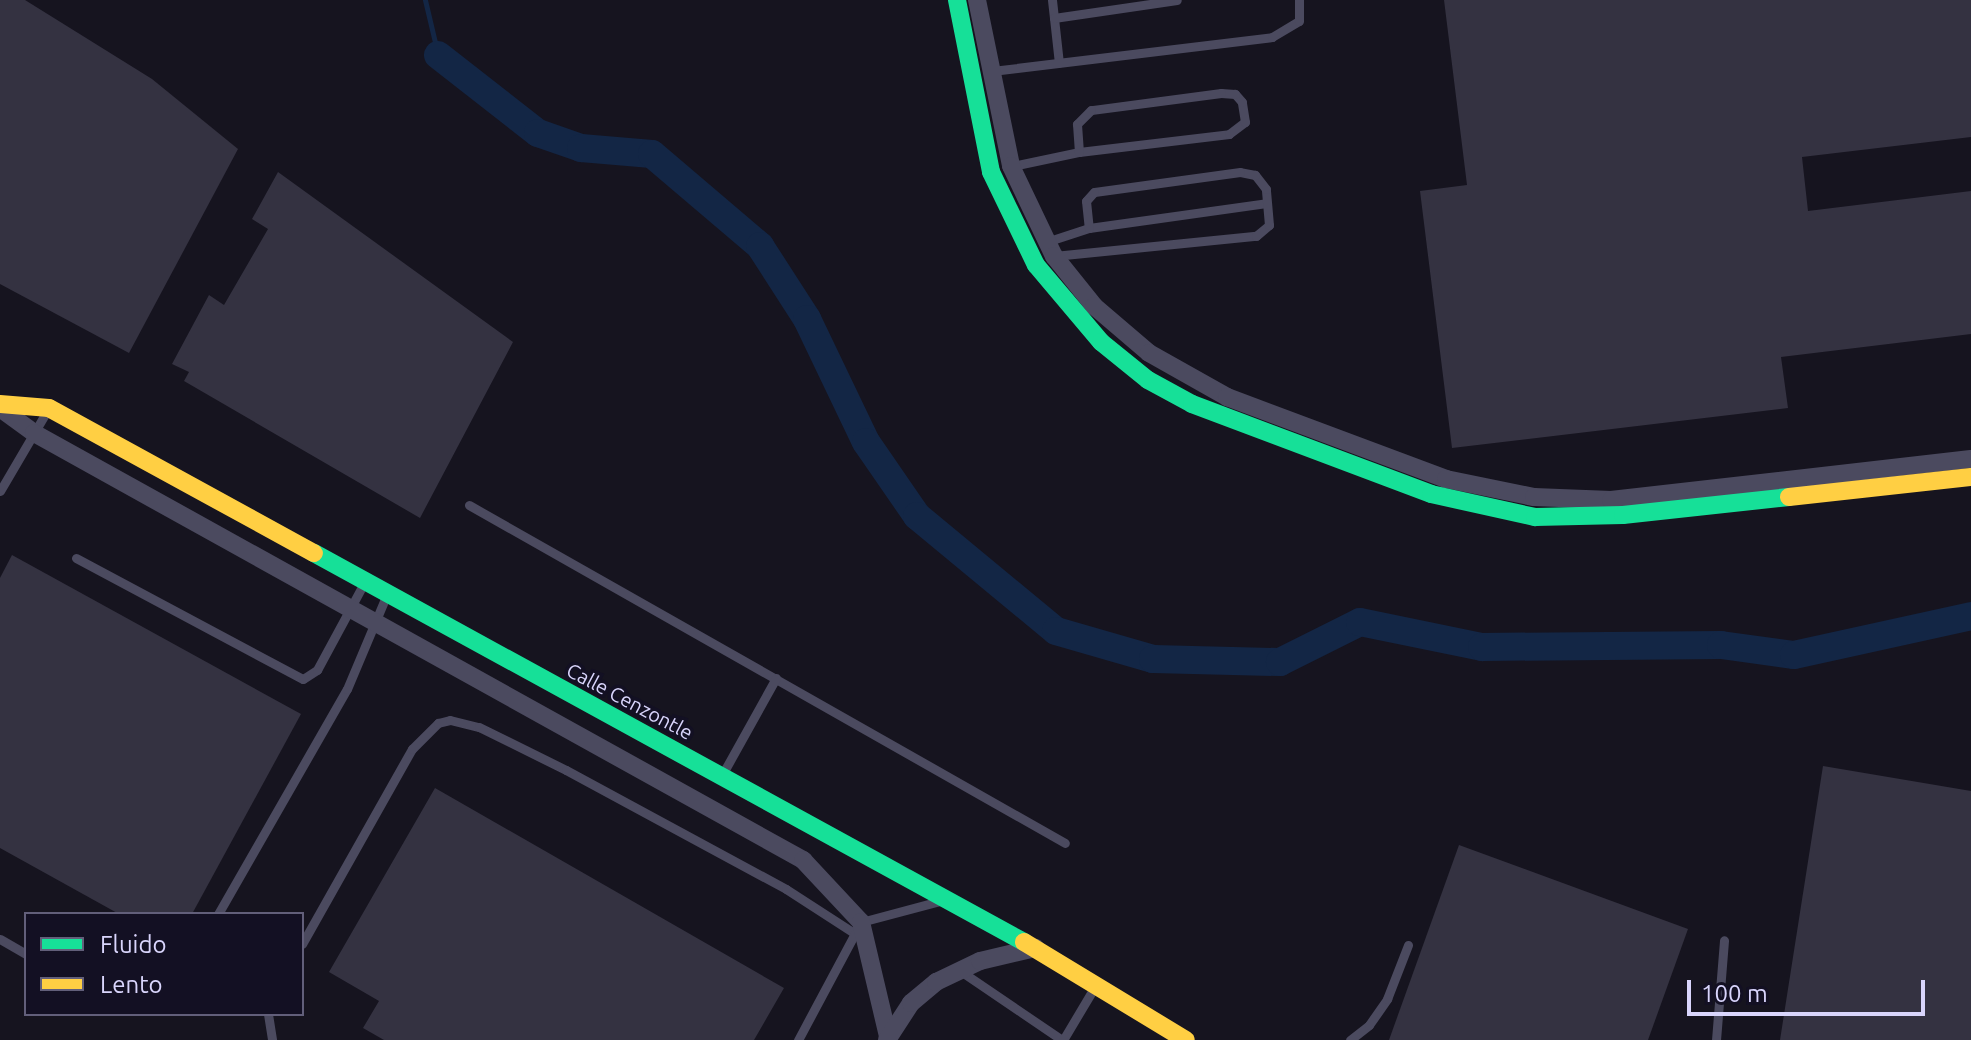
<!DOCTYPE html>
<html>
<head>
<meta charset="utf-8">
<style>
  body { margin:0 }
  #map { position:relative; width:1971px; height:1040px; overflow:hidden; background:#16141f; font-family:Ubuntu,sans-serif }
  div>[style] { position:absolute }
  .stream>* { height:5px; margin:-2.5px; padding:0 2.5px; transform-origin:2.5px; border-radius:2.5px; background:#132645 }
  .river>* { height:28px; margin:-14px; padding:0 14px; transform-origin:14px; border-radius:14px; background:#132645 }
  .building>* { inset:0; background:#343241 }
  .lane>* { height:9px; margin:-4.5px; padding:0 4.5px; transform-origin:4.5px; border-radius:4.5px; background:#4b4a5f }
  .street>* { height:18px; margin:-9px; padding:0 9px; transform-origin:9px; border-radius:9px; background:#4b4a5f }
  .fast>* { height:18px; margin:-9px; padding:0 9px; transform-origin:9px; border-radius:9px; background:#16e098 }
  .slow>* { height:18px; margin:-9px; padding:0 9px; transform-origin:9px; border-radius:9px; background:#ffcf43 }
  span { translate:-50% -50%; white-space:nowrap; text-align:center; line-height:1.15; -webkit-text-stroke:7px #131023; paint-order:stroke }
  .street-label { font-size:20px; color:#d9d5fc }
  .legend { position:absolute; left:24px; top:912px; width:280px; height:104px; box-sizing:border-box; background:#131023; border:2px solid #625f7a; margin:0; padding:10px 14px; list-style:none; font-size:24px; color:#d9d5fc }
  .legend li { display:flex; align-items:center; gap:16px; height:40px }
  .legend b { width:40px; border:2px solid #625f7a }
  .scale { position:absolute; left:1687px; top:980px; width:238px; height:36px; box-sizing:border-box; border:4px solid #d9d5fc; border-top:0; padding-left:10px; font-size:24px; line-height:28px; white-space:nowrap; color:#d9d5fc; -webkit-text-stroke:6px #131023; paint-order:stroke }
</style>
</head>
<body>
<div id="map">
  <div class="stream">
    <i style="left:425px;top:0;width:57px;rotate:76.7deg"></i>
  </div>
  <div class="river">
    <i style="left:438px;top:55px;width:127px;rotate:38deg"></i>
    <i style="left:538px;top:133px;width:46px;rotate:19.2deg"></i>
    <i style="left:581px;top:148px;width:71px;rotate:4.8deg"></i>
    <i style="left:652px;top:154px;width:142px;rotate:40.4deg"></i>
    <i style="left:760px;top:246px;width:87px;rotate:57.2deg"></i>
    <i style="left:807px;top:319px;width:136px;rotate:64.4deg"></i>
    <i style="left:866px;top:442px;width:90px;rotate:55.4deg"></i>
    <i style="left:917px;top:516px;width:180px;rotate:39.6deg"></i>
    <i style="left:1056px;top:631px;width:101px;rotate:16.1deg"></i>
    <i style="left:1153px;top:659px;width:127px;rotate:1.4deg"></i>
    <i style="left:1280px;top:662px;width:89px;rotate:-26.6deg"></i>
    <i style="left:1360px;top:622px;width:125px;rotate:11.6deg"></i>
    <i style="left:1482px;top:647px;width:239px;rotate:-0.5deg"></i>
    <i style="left:1721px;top:645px;width:74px;rotate:7.8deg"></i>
    <i style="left:1794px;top:655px;width:181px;rotate:-12.4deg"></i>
  </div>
  <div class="building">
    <i style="clip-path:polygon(0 0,25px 0,152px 79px,238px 149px,129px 353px,0 284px)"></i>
    <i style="clip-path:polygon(1444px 0,1971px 0,1971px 137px,1802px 157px,1808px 211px,1971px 191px,1971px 334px,1781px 357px,1788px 408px,1452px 448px,1420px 191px,1467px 185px)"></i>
    <i style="clip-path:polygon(278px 172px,513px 342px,420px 518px,184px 381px,189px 372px,172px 364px,209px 295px,224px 305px,268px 229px,252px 219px)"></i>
    <i style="clip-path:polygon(12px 555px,301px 714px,192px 914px,119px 914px,0 848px,0 578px)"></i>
    <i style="clip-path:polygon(1823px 766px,1971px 791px,1971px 1040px,1780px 1040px)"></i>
    <i style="clip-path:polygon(435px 788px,784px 988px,754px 1040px,384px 1040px,363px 1028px,379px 1001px,329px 972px)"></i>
    <i style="clip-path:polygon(1459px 845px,1688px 929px,1648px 1040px,1389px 1040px)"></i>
  </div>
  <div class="lane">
    <i style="left:1052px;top:0;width:63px;rotate:83.7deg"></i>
    <i style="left:1054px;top:18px;width:124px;rotate:-8.3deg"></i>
    <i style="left:992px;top:71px;width:282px;rotate:-6.9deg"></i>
    <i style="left:1272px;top:37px;width:31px;rotate:-31deg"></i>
    <i style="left:1299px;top:21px;width:21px;rotate:-90deg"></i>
    <i style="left:1008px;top:167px;width:73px;rotate:-11.9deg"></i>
    <i style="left:1079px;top:152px;width:151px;rotate:-6.8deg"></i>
    <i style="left:1229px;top:134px;width:20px;rotate:-37deg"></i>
    <i style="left:1245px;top:122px;width:20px;rotate:-99deg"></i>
    <i style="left:1242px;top:102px;width:11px;rotate:-131deg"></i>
    <i style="left:1235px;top:94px;width:14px;rotate:-176deg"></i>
    <i style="left:1221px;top:93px;width:131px;rotate:172.5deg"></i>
    <i style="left:1091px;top:110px;width:20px;rotate:135deg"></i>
    <i style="left:1077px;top:124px;width:28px;rotate:86deg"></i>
    <i style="left:1046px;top:242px;width:45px;rotate:-18deg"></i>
    <i style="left:1089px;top:228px;width:179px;rotate:-8deg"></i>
    <i style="left:1054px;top:256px;width:203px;rotate:-5.7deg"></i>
    <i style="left:1256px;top:236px;width:17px;rotate:-40deg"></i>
    <i style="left:1269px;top:225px;width:36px;rotate:-95deg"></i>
    <i style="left:1266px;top:189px;width:18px;rotate:-128deg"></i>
    <i style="left:1255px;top:175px;width:15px;rotate:-169deg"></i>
    <i style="left:1240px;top:172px;width:147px;rotate:172.2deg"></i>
    <i style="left:1094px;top:192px;width:12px;rotate:132deg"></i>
    <i style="left:1086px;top:201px;width:27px;rotate:84deg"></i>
    <i style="left:0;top:491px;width:93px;rotate:-59.6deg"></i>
    <i style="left:469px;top:505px;width:685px;rotate:29.56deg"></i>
    <i style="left:76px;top:558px;width:257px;rotate:28.1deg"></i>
    <i style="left:303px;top:679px;width:17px;rotate:-33deg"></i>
    <i style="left:317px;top:670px;width:99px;rotate:-61.6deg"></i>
    <i style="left:722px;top:775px;width:111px;rotate:-60.9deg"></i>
    <i style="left:218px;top:914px;width:259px;rotate:-60.2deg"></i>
    <i style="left:347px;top:689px;width:101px;rotate:-67.2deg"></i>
    <i style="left:0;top:939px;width:30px;rotate:30deg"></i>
    <i style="left:302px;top:944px;width:224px;rotate:-60.6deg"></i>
    <i style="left:412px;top:749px;width:37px;rotate:-45deg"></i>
    <i style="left:438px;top:723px;width:12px;rotate:-14deg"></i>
    <i style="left:450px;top:720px;width:30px;rotate:14deg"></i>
    <i style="left:479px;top:727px;width:97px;rotate:26.3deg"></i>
    <i style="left:566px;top:770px;width:250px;rotate:28.4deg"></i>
    <i style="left:786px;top:889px;width:81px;rotate:32.9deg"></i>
    <i style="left:959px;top:970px;width:125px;rotate:34.2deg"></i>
    <i style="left:268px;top:1014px;width:26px;rotate:81deg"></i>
    <i style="left:798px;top:1040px;width:134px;rotate:-61.9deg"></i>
    <i style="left:861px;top:922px;width:82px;rotate:-14.9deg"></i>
    <i style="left:1063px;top:1040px;width:61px;rotate:-59.2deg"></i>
    <i style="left:1350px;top:1040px;width:24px;rotate:-38deg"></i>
    <i style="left:1369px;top:1025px;width:32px;rotate:-55deg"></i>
    <i style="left:1387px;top:999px;width:58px;rotate:-68.7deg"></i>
    <i style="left:1716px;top:1040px;width:100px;rotate:-85.4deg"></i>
  </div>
  <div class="street">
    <i style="left:977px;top:0;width:169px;rotate:78.4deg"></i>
    <i style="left:1011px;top:166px;width:100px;rotate:64.5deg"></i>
    <i style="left:1054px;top:256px;width:64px;rotate:51.3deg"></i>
    <i style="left:1094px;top:306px;width:72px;rotate:40.5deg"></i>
    <i style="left:1149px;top:353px;width:90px;rotate:29.4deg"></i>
    <i style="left:1227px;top:397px;width:234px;rotate:20.5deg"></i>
    <i style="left:1446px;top:479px;width:90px;rotate:11.6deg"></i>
    <i style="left:1534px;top:497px;width:77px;rotate:2.2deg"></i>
    <i style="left:1611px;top:500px;width:362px;rotate:-6.5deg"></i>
    <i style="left:0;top:408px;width:42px;rotate:36.3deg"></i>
    <i style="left:34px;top:433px;width:880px;rotate:29.04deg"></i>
    <i style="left:803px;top:860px;width:85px;rotate:46.9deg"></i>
    <i style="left:861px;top:922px;width:117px;rotate:76.7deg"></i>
    <i style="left:887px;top:1040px;width:44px;rotate:-57deg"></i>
    <i style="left:911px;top:1003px;width:33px;rotate:-40deg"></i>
    <i style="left:936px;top:982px;width:49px;rotate:-25.5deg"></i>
    <i style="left:980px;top:961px;width:57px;rotate:-13.3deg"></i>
  </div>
  <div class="fast">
    <i style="left:957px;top:0;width:175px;rotate:78.8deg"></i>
    <i style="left:991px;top:172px;width:103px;rotate:64.2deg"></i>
    <i style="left:1036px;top:265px;width:101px;rotate:49.8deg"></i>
    <i style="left:1101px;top:342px;width:60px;rotate:39deg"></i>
    <i style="left:1148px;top:380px;width:50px;rotate:28.6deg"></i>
    <i style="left:1192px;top:404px;width:255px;rotate:20.6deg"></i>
    <i style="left:1431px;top:494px;width:107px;rotate:12.5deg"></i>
    <i style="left:1535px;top:517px;width:88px;rotate:-1.3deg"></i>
    <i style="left:1623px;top:515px;width:167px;rotate:-6.2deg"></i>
    <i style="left:314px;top:553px;width:810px;rotate:28.72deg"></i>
  </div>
  <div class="slow">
    <i style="left:0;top:404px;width:49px;rotate:4.7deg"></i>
    <i style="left:49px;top:408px;width:302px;rotate:28.7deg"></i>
    <i style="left:1789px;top:497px;width:183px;rotate:-6.3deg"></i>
    <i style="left:1024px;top:942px;width:189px;rotate:31.2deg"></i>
  </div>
  <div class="street-label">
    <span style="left:630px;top:701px;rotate:28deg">Calle Cenzontle</span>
  </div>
  <ul class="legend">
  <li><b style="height:10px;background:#16e098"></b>Fluido</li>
  <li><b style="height:10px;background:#ffcf43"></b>Lento</li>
  </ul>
  <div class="scale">100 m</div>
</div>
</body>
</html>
